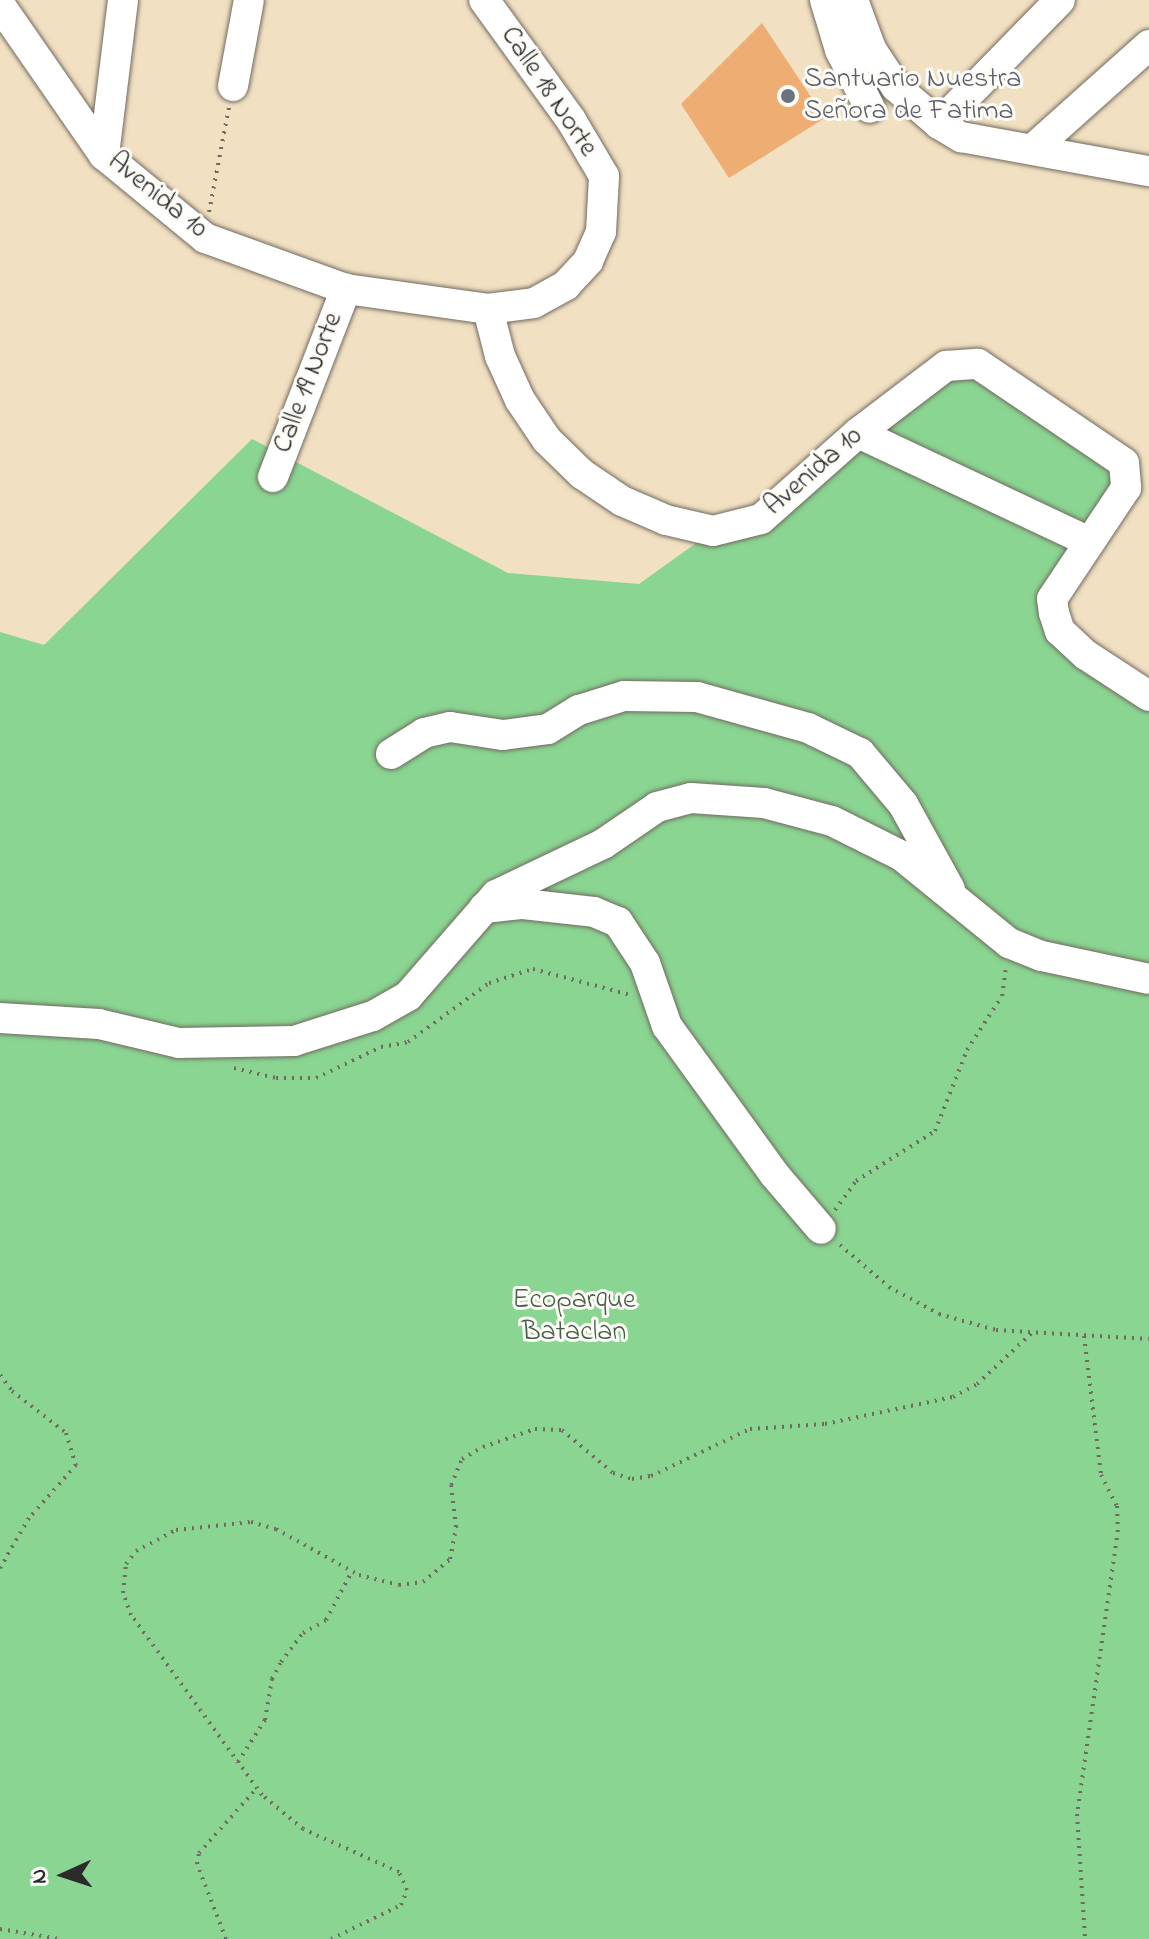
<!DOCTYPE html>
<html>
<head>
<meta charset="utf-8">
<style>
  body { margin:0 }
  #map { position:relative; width:1149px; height:1939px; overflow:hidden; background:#f2e0c2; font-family:"Indie Flower",sans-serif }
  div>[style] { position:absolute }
  .green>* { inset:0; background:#8ad592 }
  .building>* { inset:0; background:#eeae73 }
  .path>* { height:4px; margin-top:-2px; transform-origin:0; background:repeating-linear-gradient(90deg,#716a60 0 2px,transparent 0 8px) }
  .roads { filter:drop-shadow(0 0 2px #716a60) drop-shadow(0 0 2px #716a60) }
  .minor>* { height:30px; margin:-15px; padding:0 15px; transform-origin:15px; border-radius:15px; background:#fff }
  .dots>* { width:22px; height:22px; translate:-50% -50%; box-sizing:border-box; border:4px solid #fdfcf7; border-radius:50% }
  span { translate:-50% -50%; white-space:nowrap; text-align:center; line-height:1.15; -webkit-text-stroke:6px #fdfcf7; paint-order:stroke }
  .worship-label { font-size:28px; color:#5b616d }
  .left { translate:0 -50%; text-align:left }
  .street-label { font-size:28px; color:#2b2b2b }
  .park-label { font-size:28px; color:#485e4a }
  .north { position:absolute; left:24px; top:1835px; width:80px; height:80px; -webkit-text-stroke:6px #fdfcf7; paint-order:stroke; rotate:267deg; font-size:22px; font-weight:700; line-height:32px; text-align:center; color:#2b2b2b }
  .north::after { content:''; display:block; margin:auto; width:28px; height:36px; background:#2b2b2b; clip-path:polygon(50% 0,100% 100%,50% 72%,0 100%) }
</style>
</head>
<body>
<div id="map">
  <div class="green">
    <i style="clip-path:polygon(961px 362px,1124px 463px,1054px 613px,1149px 696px,1149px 1939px,0 1939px,0 632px,44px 645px,252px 439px,508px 573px,639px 584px,713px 531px,740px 527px)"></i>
  </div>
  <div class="building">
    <i style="clip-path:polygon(762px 23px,825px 118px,729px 178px,681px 104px)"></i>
  </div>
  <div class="path">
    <i style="left:209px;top:212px;width:107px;rotate:-79.2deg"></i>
    <i style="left:234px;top:1068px;width:43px;rotate:13.4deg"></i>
    <i style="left:276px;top:1078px;width:40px"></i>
    <i style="left:316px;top:1078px;width:72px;rotate:-25.5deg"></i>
    <i style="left:381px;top:1047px;width:27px;rotate:-10deg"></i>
    <i style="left:408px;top:1042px;width:100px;rotate:-36.1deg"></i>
    <i style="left:489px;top:983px;width:46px;rotate:-17.7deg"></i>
    <i style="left:533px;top:969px;width:101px;rotate:14.9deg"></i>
    <i style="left:835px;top:1210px;width:36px;rotate:-54deg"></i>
    <i style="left:856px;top:1181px;width:93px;rotate:-32.3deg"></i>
    <i style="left:935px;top:1131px;width:87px;rotate:-68.4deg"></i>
    <i style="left:967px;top:1050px;width:64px;rotate:-57.1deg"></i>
    <i style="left:1002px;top:996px;width:30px;rotate:-82deg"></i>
    <i style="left:840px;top:1245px;width:65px;rotate:40.6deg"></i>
    <i style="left:889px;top:1287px;width:57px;rotate:28.4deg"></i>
    <i style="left:939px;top:1314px;width:59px;rotate:15.7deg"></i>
    <i style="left:996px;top:1330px;width:153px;rotate:3.4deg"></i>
    <i style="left:1084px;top:1336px;width:140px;rotate:83deg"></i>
    <i style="left:1101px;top:1475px;width:35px;rotate:63deg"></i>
    <i style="left:1117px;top:1506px;width:24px;rotate:88deg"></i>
    <i style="left:1118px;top:1530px;width:287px;rotate:98.2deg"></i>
    <i style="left:1077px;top:1814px;width:125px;rotate:86.3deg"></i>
    <i style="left:0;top:1375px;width:20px;rotate:53deg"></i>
    <i style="left:12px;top:1391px;width:68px;rotate:37.9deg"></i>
    <i style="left:66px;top:1433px;width:34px;rotate:73deg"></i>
    <i style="left:76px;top:1465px;width:71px;rotate:131.6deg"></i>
    <i style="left:29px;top:1518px;width:58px;rotate:120.1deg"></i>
    <i style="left:238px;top:1762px;width:50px;rotate:-57.3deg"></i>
    <i style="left:265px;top:1720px;width:42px;rotate:-80.3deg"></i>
    <i style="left:272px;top:1679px;width:19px;rotate:-62deg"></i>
    <i style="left:281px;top:1662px;width:36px;rotate:-53deg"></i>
    <i style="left:303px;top:1633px;width:26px;rotate:-29deg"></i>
    <i style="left:326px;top:1620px;width:55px;rotate:-62deg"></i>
    <i style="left:0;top:1929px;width:60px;rotate:9.6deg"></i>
    <i style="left:226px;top:1939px;width:80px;rotate:-111.1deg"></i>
    <i style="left:197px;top:1864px;width:11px;rotate:-80deg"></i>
    <i style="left:199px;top:1853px;width:86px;rotate:-48.3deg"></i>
    <i style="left:331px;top:1939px;width:78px;rotate:-25.9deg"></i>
    <i style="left:401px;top:1905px;width:16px;rotate:-68deg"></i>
    <i style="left:407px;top:1890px;width:20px;rotate:-114deg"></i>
    <i style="left:399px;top:1872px;width:105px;rotate:-155.9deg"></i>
    <i style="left:303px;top:1829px;width:53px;rotate:-140.3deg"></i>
    <i style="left:262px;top:1795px;width:223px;rotate:-126deg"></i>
    <i style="left:131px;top:1615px;width:23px;rotate:-110deg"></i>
    <i style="left:123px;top:1593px;width:29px;rotate:-84deg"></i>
    <i style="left:126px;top:1564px;width:16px;rotate:-52deg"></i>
    <i style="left:136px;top:1551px;width:45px;rotate:-27.7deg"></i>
    <i style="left:176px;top:1530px;width:75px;rotate:-6.1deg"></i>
    <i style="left:251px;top:1522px;width:26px;rotate:16deg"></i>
    <i style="left:276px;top:1529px;width:95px;rotate:29deg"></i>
    <i style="left:359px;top:1575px;width:41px;rotate:14deg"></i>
    <i style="left:399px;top:1585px;width:24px;rotate:-7deg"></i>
    <i style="left:423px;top:1582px;width:35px;rotate:-40deg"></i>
    <i style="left:450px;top:1559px;width:33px;rotate:-79deg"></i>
    <i style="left:456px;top:1527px;width:42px;rotate:-96.8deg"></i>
    <i style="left:451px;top:1485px;width:28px;rotate:-67deg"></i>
    <i style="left:462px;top:1459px;width:24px;rotate:-30deg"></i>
    <i style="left:483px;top:1447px;width:55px;rotate:-19.1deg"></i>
    <i style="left:535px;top:1429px;width:27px;rotate:2deg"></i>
    <i style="left:562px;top:1430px;width:67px;rotate:40.1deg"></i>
    <i style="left:613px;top:1473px;width:20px;rotate:18deg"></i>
    <i style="left:632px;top:1479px;width:19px;rotate:-9deg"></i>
    <i style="left:651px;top:1476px;width:110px;rotate:-25.4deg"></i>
    <i style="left:750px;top:1429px;width:75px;rotate:-3.8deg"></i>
    <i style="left:825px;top:1424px;width:131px;rotate:-11.9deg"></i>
    <i style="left:953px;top:1397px;width:27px;rotate:-28deg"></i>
    <i style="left:977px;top:1384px;width:76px;rotate:-42.9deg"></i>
  </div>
  <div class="roads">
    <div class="minor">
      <i style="left:825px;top:0;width:52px;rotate:73.3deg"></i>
      <i style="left:840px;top:50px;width:65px;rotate:62.7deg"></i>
      <i style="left:853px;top:0;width:52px;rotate:69.8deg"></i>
      <i style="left:871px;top:49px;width:45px;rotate:56.7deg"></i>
      <i style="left:896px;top:87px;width:57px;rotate:40.7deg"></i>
      <i style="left:939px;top:124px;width:26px;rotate:31deg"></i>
      <i style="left:961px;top:137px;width:191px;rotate:10.3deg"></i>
      <i style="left:0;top:5px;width:183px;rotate:55.3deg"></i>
      <i style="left:104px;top:155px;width:131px;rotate:39.4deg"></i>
      <i style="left:205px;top:238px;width:150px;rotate:19.9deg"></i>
      <i style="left:346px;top:289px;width:143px;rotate:8deg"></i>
      <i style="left:488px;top:309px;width:46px;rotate:-7.4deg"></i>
      <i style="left:534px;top:303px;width:37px;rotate:-29deg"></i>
      <i style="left:566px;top:285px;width:33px;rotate:-47deg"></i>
      <i style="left:588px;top:261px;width:32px;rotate:-66deg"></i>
      <i style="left:601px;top:232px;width:56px;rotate:-86.9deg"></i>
      <i style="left:604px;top:176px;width:65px;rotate:-120.5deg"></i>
      <i style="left:571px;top:120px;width:148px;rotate:-125.9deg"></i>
      <i style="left:233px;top:86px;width:87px;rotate:-79.5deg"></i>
      <i style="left:939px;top:124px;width:173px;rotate:-45.7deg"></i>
      <i style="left:1035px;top:147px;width:153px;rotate:-41.8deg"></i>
      <i style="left:104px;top:155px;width:156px;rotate:-83deg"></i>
      <i style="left:488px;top:309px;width:49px;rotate:75.7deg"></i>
      <i style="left:500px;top:356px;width:48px;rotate:65.6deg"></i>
      <i style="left:520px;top:400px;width:48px;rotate:56deg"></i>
      <i style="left:547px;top:440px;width:49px;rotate:44.2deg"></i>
      <i style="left:582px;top:474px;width:48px;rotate:34deg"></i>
      <i style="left:622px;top:501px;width:48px;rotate:23.4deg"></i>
      <i style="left:666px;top:520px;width:48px;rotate:13.2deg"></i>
      <i style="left:713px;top:531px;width:49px;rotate:-14deg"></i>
      <i style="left:761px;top:519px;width:130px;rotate:-41.6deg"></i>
      <i style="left:858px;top:433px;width:111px;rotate:-37.3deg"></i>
      <i style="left:946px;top:366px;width:32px;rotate:-4deg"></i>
      <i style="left:978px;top:364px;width:176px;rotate:34.1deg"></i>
      <i style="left:1124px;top:463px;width:25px;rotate:85deg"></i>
      <i style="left:1126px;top:488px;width:133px;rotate:123.7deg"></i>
      <i style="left:1052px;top:599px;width:14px;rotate:82deg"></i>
      <i style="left:1054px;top:613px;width:19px;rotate:72deg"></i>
      <i style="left:1060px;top:631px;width:35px;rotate:43deg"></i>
      <i style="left:1086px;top:655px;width:75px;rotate:33.1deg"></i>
      <i style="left:858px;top:433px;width:256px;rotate:25.2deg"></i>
      <i style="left:273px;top:477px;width:202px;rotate:-68.8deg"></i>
      <i style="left:391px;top:754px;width:39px;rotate:-32deg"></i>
      <i style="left:424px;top:733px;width:27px;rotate:-13deg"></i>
      <i style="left:450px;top:727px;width:54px;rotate:8.6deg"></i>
      <i style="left:503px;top:735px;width:45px;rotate:-7.6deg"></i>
      <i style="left:548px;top:729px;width:36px;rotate:-32deg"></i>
      <i style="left:579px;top:710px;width:47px;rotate:-17.3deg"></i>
      <i style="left:624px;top:696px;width:73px;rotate:0.8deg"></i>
      <i style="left:697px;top:697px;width:115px;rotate:15.6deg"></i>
      <i style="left:808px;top:728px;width:58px;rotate:25.7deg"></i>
      <i style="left:860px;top:753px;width:67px;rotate:49.9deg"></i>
      <i style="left:903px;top:804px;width:97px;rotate:61.1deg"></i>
      <i style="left:484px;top:908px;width:39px;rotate:-6deg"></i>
      <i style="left:523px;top:904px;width:71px;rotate:6.4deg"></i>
      <i style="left:594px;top:912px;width:26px;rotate:23deg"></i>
      <i style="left:618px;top:922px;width:49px;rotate:56.6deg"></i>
      <i style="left:645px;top:963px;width:67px;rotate:70.8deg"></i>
      <i style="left:667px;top:1026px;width:183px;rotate:54.1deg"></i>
      <i style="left:774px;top:1174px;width:72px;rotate:49.5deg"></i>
      <i style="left:0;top:1018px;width:99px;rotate:3.5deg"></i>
      <i style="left:99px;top:1024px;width:82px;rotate:13.4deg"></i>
      <i style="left:179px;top:1043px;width:115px;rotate:-1deg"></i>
      <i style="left:294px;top:1041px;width:83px;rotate:-17.6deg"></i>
      <i style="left:373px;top:1016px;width:40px;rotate:-29.7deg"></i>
      <i style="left:408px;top:996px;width:134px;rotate:-48.9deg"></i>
      <i style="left:496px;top:895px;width:119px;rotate:-25.5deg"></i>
      <i style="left:603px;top:844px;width:65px;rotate:-34.4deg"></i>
      <i style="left:657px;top:807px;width:35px;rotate:-15deg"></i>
      <i style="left:691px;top:798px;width:73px;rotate:3.9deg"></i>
      <i style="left:764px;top:803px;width:70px;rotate:14.8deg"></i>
      <i style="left:832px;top:821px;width:78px;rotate:26.6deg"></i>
      <i style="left:902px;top:856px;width:138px;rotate:39.1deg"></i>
      <i style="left:1009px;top:943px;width:35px;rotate:22deg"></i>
      <i style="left:1042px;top:956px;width:109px;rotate:12.1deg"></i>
    </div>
  </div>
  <div class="dots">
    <i style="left:788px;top:96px;background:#6b7280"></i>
  </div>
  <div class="worship-label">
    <span class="left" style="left:804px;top:96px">Santuario Nuestra<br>Señora de Fatima</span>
  </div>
  <div class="street-label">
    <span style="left:548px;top:92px;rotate:56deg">Calle 18 Norte</span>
    <span style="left:157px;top:196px;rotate:39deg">Avenida 10</span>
    <span style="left:309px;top:383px;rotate:-69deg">Calle 19 Norte</span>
    <span style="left:814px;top:472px;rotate:-41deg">Avenida 10</span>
  </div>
  <div class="park-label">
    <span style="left:574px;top:1317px">Ecoparque<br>Bataclan</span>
  </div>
  <div class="north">N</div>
</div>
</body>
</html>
